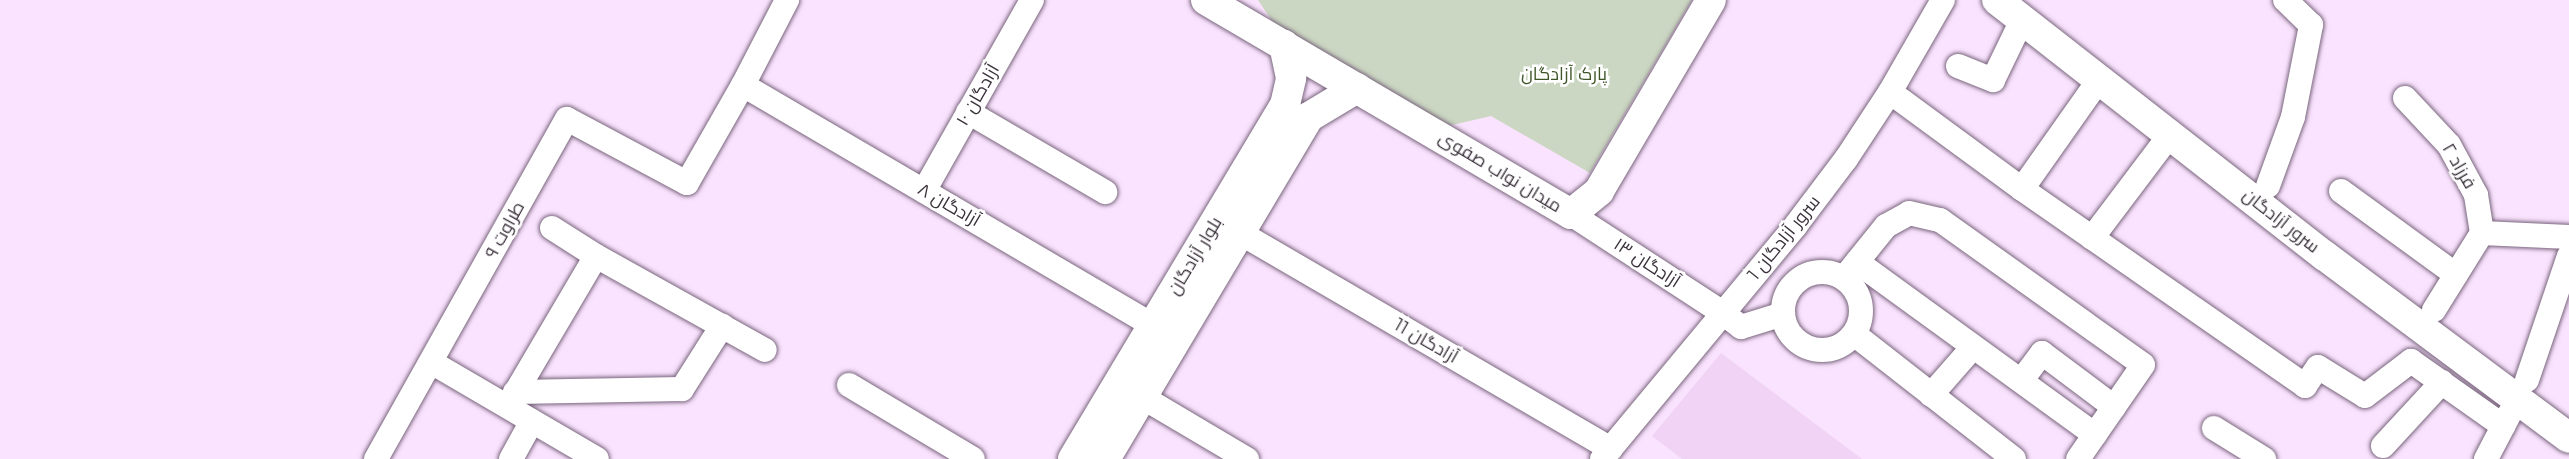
<!DOCTYPE html>
<html>
<head>
<meta charset="utf-8">
<style>
  body { margin:0 }
  #map { position:relative; width:2569px; height:459px; overflow:hidden; background:#fae3fe; font-family:Montserrat,Cairo,sans-serif }
  div>[style] { position:absolute }
  .built>* { inset:0; background:#f1d4f5 }
  .green>* { inset:0; background:#cbd7c2 }
  .roads { filter:drop-shadow(0 0 2px #79657d) drop-shadow(0 0 2px #79657d) }
  .minor>* { height:24px; margin:-12px; padding:0 12px; transform-origin:12px; border-radius:12px; background:#fff }
  .minor>.ring { margin:-12px; padding:0; box-sizing:content-box; background:none; border:24px solid #fff; border-radius:50% }
  .major>* { height:30px; margin:-15px; padding:0 15px; transform-origin:15px; border-radius:15px; background:#fff }
  span { translate:-50% -50%; white-space:nowrap; text-align:center; line-height:1.15; -webkit-text-stroke:5px #fff; paint-order:stroke }
  .park-label { font-size:18px; color:#3f5628 }
  .street-label { font-size:18px; color:#3a313b }
</style>
</head>
<body>
<div id="map">
  <div class="built">
    <i style="clip-path:polygon(1721px 353px,1862px 459px,1682px 459px,1652px 436px)"></i>
  </div>
  <div class="green">
    <i style="clip-path:polygon(1258px 0,1692px 0,1590px 173px,1491px 116px,1448px 126px,1276px 27px)"></i>
  </div>
  <div class="roads">
    <div class="minor">
      <i style="left:1958px;top:66px;width:38px;rotate:22deg"></i>
      <i style="left:1993px;top:80px;width:67px;rotate:-64.2deg"></i>
      <i style="left:743px;top:85px;width:493px;rotate:30.4deg"></i>
      <i style="left:1890px;top:92px;width:164px;rotate:36.3deg"></i>
      <i style="left:2022px;top:189px;width:345px;rotate:34.8deg"></i>
      <i style="left:2305px;top:386px;width:23px;rotate:-56deg"></i>
      <i style="left:2318px;top:367px;width:55px;rotate:31.7deg"></i>
      <i style="left:2365px;top:396px;width:58px;rotate:-37.3deg"></i>
      <i style="left:2411px;top:361px;width:113px;rotate:35.2deg"></i>
      <i style="left:2405px;top:98px;width:64px;rotate:46.9deg"></i>
      <i style="left:2449px;top:145px;width:57px;rotate:61.6deg"></i>
      <i style="left:2476px;top:195px;width:38px;rotate:81deg"></i>
      <i style="left:2482px;top:233px;width:87px;rotate:2.6deg"></i>
      <i style="left:968px;top:112px;width:159px;rotate:30.3deg"></i>
      <i style="left:2268px;top:186px;width:73px;rotate:-70.1deg"></i>
      <i style="left:2293px;top:117px;width:94px;rotate:-78.9deg"></i>
      <i style="left:2311px;top:25px;width:36px;rotate:-136deg"></i>
      <i style="left:2022px;top:189px;width:133px;rotate:-54.8deg"></i>
      <i style="left:924px;top:191px;width:219px;rotate:-60.5deg"></i>
      <i style="left:2341px;top:191px;width:142px;rotate:36.1deg"></i>
      <i style="left:1571px;top:214px;width:181px;rotate:33.1deg"></i>
      <i style="left:1723px;top:313px;width:23px;rotate:38deg"></i>
      <i style="left:1741px;top:327px;width:44px;rotate:-17.2deg"></i>
      <i style="left:552px;top:228px;width:52px;rotate:32.5deg"></i>
      <i style="left:596px;top:256px;width:193px;rotate:29.1deg"></i>
      <i style="left:1240px;top:233px;width:429px;rotate:30.2deg"></i>
      <i style="left:2092px;top:238px;width:129px;rotate:-52.9deg"></i>
      <i style="left:1857px;top:262px;width:294px;rotate:36deg"></i>
      <i class="ring" style="left:1783px;top:272px;width:54px;height:54px"></i>
      <i style="left:1844px;top:278px;width:67px;rotate:-51.1deg"></i>
      <i style="left:1886px;top:226px;width:26px;rotate:-29deg"></i>
      <i style="left:1909px;top:213px;width:32px;rotate:13deg"></i>
      <i style="left:1940px;top:220px;width:249px;rotate:35.5deg"></i>
      <i style="left:2143px;top:365px;width:114px;rotate:124.7deg"></i>
      <i style="left:2434px;top:310px;width:91px;rotate:-58.1deg"></i>
      <i style="left:1854px;top:334px;width:203px;rotate:38deg"></i>
      <i style="left:431px;top:362px;width:192px;rotate:30.3deg"></i>
      <i style="left:2527px;top:380px;width:131px;rotate:-71.3deg"></i>
      <i style="left:2021px;top:381px;width:35px;rotate:-53deg"></i>
      <i style="left:2042px;top:353px;width:90px;rotate:36.9deg"></i>
      <i style="left:849px;top:385px;width:144px;rotate:30.8deg"></i>
      <i style="left:515px;top:392px;width:167px;rotate:-1deg"></i>
      <i style="left:682px;top:389px;width:75px;rotate:-57.6deg"></i>
      <i style="left:1931px;top:395px;width:64px;rotate:-48.8deg"></i>
      <i style="left:1142px;top:397px;width:122px;rotate:30.6deg"></i>
      <i style="left:510px;top:402px;width:169px;rotate:-59.5deg"></i>
      <i style="left:2214px;top:428px;width:59px;rotate:31.8deg"></i>
      <i style="left:2383px;top:446px;width:87px;rotate:-47.3deg"></i>
      <i style="left:376px;top:459px;width:390px;rotate:-60.7deg"></i>
      <i style="left:567px;top:119px;width:136px;rotate:28.1deg"></i>
      <i style="left:687px;top:183px;width:113px;rotate:-60.3deg"></i>
      <i style="left:743px;top:85px;width:96px;rotate:-62.6deg"></i>
      <i style="left:511px;top:459px;width:43px;rotate:-61.1deg"></i>
      <i style="left:1602px;top:459px;width:304px;rotate:-50.3deg"></i>
      <i style="left:1796px;top:225px;width:83px;rotate:-52.9deg"></i>
      <i style="left:1846px;top:159px;width:80px;rotate:-56.7deg"></i>
      <i style="left:1890px;top:92px;width:106px;rotate:-60.1deg"></i>
      <i style="left:2486px;top:459px;width:52px;rotate:-62.4deg"></i>
    </div>
    <div class="major">
      <i style="left:1206px;top:0;width:423px;rotate:30.4deg"></i>
      <i style="left:1571px;top:214px;width:36px;rotate:-39deg"></i>
      <i style="left:1599px;top:191px;width:221px;rotate:-59.6deg"></i>
      <i style="left:1997px;top:0;width:416px;rotate:38deg"></i>
      <i style="left:2325px;top:256px;width:304px;rotate:36.7deg"></i>
      <i style="left:1073px;top:459px;width:413px;rotate:-59.1deg"></i>
      <i style="left:1285px;top:105px;width:28px;rotate:-77deg"></i>
      <i style="left:1291px;top:78px;width:34px;rotate:-102deg"></i>
      <i style="left:1105px;top:459px;width:398px;rotate:-59.2deg"></i>
      <i style="left:1309px;top:117px;width:56px;rotate:-31.1deg"></i>
    </div>
  </div>
  <div class="park-label">
    <span style="left:1564px;top:74px">پارک آزادگان</span>
  </div>
  <div class="street-label">
    <span style="left:978px;top:95px;rotate:-60deg">آزادگان ۱۰</span>
    <span style="left:2459px;top:166px;rotate:60deg">فرزاد ۲</span>
    <span style="left:1500px;top:172px;rotate:31deg">میدان نواب صفوی</span>
    <span style="left:949px;top:205px;rotate:30deg">آزادگان ۸</span>
    <span style="left:2281px;top:221px;rotate:38deg">سرور آزادگان</span>
    <span style="left:505px;top:230px;rotate:-61deg">طراوت ۹</span>
    <span style="left:1784px;top:238px;rotate:-51deg">سرور آزادگان 1</span>
    <span style="left:1195px;top:256px;rotate:-59deg">بلوار آزادگان</span>
    <span style="left:1647px;top:263px;rotate:33deg">آزادگان ۱۳</span>
    <span style="left:1426px;top:341px;rotate:30deg">آزادگان 11</span>
  </div>
</div>
</body>
</html>
